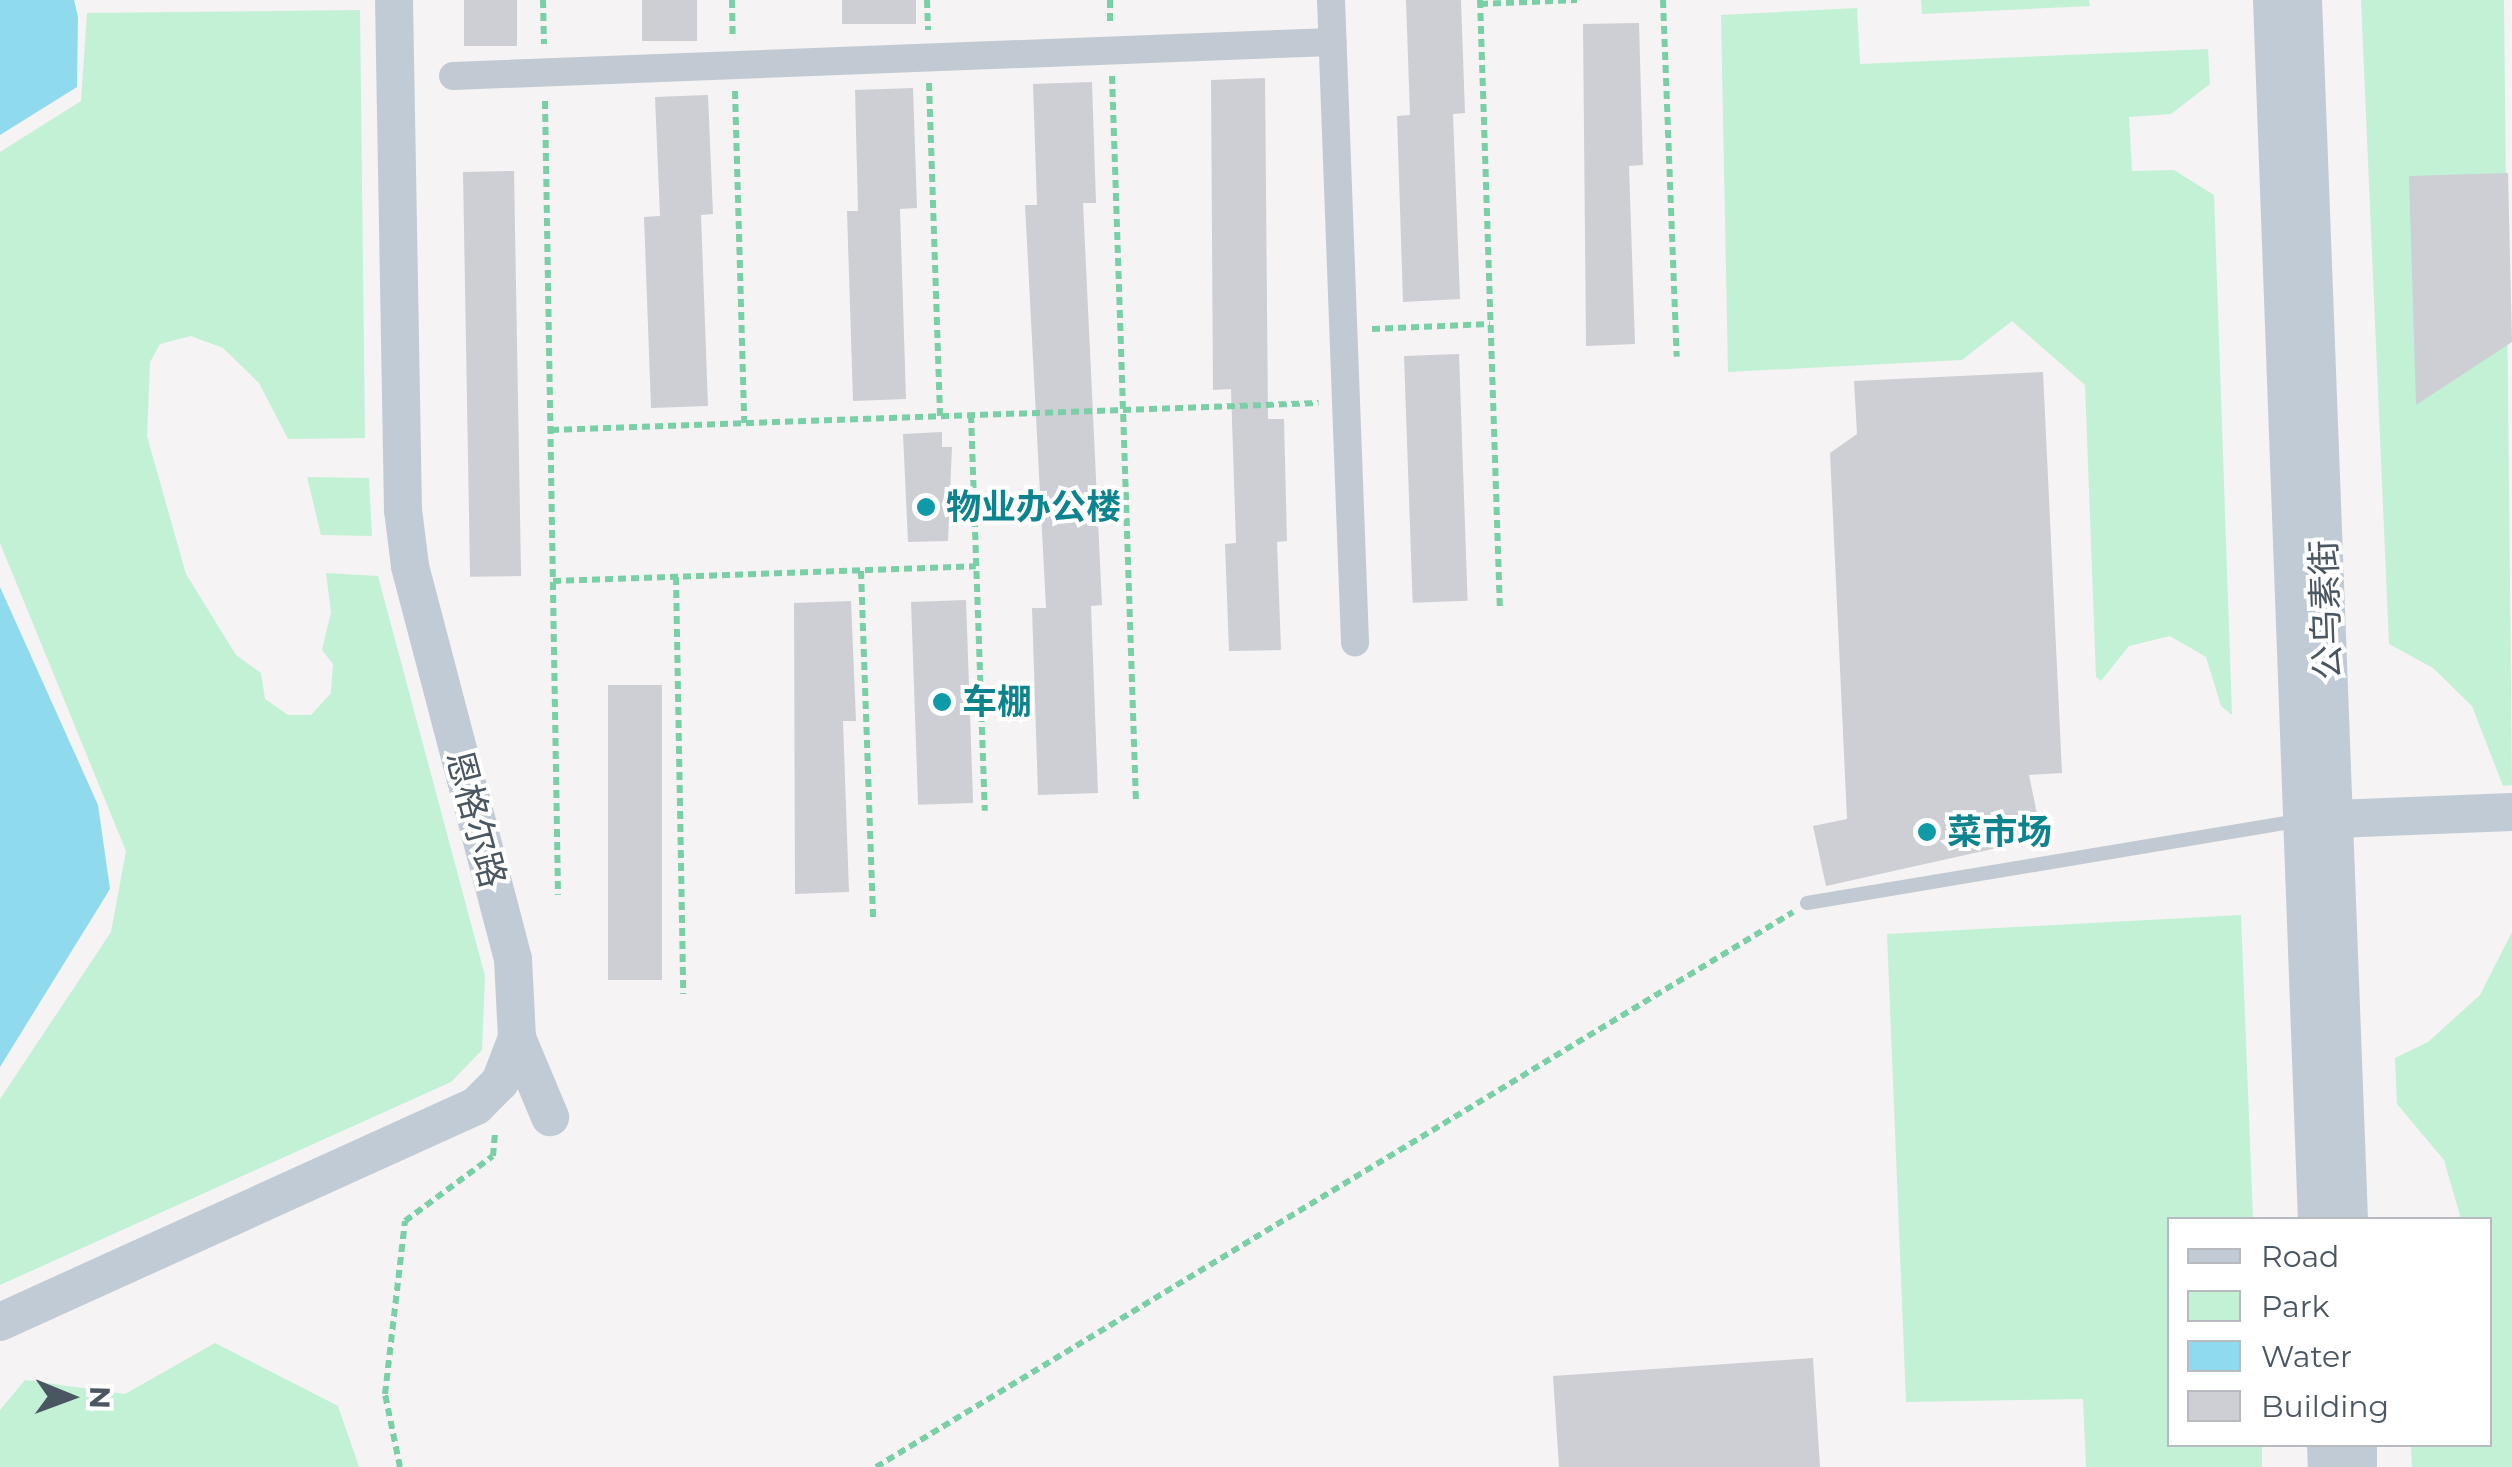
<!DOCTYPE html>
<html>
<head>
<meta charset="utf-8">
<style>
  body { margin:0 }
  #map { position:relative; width:2512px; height:1467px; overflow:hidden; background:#f5f3f3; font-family:Montserrat,"Noto Sans SC",sans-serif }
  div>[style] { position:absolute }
  .green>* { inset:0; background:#c3f1d5 }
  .water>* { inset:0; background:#90daee }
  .building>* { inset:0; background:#cdcfd5; transform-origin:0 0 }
  .path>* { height:6px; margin-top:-3px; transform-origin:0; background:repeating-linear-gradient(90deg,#7ad0a6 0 8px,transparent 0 13px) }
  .lane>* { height:14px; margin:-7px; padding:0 7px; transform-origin:7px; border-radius:7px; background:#c1cad2 }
  .street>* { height:28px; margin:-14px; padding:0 14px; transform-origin:14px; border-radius:14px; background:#c1cad2 }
  .secondary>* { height:38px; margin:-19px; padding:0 19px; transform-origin:19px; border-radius:19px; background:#c1cbd6 }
  .dots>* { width:28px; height:28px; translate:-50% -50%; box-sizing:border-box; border:5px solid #fff; border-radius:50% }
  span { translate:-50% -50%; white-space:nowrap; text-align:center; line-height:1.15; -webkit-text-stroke:8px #fff; paint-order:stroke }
  .culture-label { font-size:35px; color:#0d838f; font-weight:700 }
  .left { translate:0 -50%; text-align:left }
  .street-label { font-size:35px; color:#4a5661 }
  .legend { position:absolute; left:2167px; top:1217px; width:325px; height:230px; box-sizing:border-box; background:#fff; border:2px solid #b7bbc0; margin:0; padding:12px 18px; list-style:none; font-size:30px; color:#4a5661 }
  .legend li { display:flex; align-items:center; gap:20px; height:50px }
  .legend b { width:50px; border:2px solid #b7bbc0 }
  .north { position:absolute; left:20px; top:1347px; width:100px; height:100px; -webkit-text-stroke:8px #fff; paint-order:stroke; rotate:91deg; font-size:28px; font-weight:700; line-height:40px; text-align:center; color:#4a5661 }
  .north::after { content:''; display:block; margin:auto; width:35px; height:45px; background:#4a5661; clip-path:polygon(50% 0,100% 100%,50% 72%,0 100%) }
</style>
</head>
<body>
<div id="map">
  <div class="green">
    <i style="clip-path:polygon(1921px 0,2089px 0,2090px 6px,1922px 14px)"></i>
    <i style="clip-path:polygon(2361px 0,2504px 0,2512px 785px,2503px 786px,2472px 706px,2433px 668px,2389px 644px)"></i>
    <i style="clip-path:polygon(1857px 8px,1860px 64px,2208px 49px,2210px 84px,2171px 114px,2129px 117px,2132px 171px,2174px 170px,2214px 195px,2232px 715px,2221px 706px,2206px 657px,2170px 636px,2129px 646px,2101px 681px,2096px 677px,2085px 385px,2012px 321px,1962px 360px,1728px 372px,1721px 15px)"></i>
    <i style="clip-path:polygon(360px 10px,365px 438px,288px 439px,259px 383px,223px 348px,191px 336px,160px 344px,150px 362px,147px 436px,186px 574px,236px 655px,261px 673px,265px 699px,288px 715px,311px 715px,331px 693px,333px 664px,322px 650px,331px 612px,326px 573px,378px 576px,485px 976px,482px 1050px,451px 1082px,0 1285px,0 1099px,111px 932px,126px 851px,0 543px,0 152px,81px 101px,87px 13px)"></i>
    <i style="clip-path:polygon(307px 477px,369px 478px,372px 536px,321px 535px)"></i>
    <i style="clip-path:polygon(2241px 915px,2253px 1219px,2170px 1220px,2170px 1444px,2262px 1445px,2262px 1467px,2086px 1467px,2083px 1399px,1906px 1402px,1887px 934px)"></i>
    <i style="clip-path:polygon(2512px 932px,2512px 1467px,2412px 1467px,2411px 1445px,2490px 1444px,2490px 1220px,2461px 1219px,2444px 1160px,2397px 1104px,2395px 1058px,2428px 1042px,2480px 995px)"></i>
    <i style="clip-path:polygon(215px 1343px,338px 1406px,359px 1467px,0 1467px,0 1410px,25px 1380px,125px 1394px)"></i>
  </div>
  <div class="water">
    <i style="clip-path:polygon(0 0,74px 0,78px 17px,77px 87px,0 135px)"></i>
    <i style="clip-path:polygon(0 587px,98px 805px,110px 889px,0 1067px)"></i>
  </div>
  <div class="building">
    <i style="left:464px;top:0;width:53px;height:46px"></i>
    <i style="left:642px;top:0;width:55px;height:41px"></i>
    <i style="left:842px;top:0;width:74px;height:24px"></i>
    <i style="clip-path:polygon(1406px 0,1461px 0,1465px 113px,1453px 114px,1460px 299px,1403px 302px,1397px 116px,1410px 115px)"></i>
    <i style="clip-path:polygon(1639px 23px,1643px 165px,1629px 166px,1635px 344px,1586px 346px,1583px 24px)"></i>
    <i style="clip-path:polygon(1265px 78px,1268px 419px,1284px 419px,1287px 541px,1277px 542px,1281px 650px,1229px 651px,1225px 544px,1236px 543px,1231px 389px,1213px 390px,1211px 80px)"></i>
    <i style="clip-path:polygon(1092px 82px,1096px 203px,1083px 203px,1102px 605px,1091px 606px,1098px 793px,1038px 795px,1032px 608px,1046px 608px,1025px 205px,1037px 205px,1033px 84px)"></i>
    <i style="clip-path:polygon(913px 88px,917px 208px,900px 209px,906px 399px,853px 401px,847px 211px,858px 211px,855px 90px)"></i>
    <i style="clip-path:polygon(708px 95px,713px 214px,701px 215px,708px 406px,651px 408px,644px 217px,660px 216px,655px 97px)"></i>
    <i style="left:514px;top:171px;width:405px;height:51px;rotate:89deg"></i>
    <i style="clip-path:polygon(2508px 173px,2512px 342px,2416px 405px,2409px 176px)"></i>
    <i style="left:1459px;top:354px;width:247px;height:55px;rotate:88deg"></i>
    <i style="clip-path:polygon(2043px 372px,2062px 773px,2029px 775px,2042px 838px,1826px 886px,1813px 826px,1847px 819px,1830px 453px,1857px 434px,1854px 381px)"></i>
    <i style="clip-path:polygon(942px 432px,942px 447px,952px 447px,948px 541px,908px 542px,903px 434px)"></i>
    <i style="left:966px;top:600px;width:203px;height:55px;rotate:88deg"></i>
    <i style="clip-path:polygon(851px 601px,856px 721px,843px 721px,849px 892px,795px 894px,794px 603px)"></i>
    <i style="left:662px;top:685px;width:295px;height:54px;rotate:90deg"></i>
    <i style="clip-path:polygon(1813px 1358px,1820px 1467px,1559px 1467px,1553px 1376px)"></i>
  </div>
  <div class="path">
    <i style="left:543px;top:0;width:44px;rotate:88.7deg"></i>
    <i style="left:732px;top:0;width:39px;rotate:89deg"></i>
    <i style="left:927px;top:0;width:30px;rotate:88deg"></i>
    <i style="left:1110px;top:0;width:24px;rotate:90deg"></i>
    <i style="left:1480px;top:0;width:611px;rotate:88.13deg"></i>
    <i style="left:1663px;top:0;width:357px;rotate:87.8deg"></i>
    <i style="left:1480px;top:4px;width:97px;rotate:-2.4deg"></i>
    <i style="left:1112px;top:76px;width:726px;rotate:88.11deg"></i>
    <i style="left:929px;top:83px;width:333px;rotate:88.1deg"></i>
    <i style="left:735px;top:91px;width:332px;rotate:88.4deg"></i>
    <i style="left:545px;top:101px;width:794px;rotate:89.06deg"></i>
    <i style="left:1372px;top:329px;width:118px;rotate:-2.4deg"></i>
    <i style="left:971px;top:415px;width:396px;rotate:88deg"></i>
    <i style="left:551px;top:430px;width:768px;rotate:-2.01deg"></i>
    <i style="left:861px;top:571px;width:349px;rotate:88deg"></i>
    <i style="left:676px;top:577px;width:417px;rotate:89deg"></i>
    <i style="left:553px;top:581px;width:423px;rotate:-2deg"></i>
    <i style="left:400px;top:1467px;width:75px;rotate:-101.6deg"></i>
    <i style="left:385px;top:1394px;width:174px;rotate:-83.4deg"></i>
    <i style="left:405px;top:1221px;width:109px;rotate:-36.5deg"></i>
    <i style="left:493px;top:1156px;width:25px;rotate:-85deg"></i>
    <i style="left:876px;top:1467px;width:1072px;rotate:-31.18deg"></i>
  </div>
  <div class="lane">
    <i style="left:1807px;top:903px;width:499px;rotate:-9.5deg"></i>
  </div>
  <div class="street">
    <i style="left:1331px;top:0;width:643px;rotate:87.86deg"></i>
    <i style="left:453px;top:76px;width:880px;rotate:-2.22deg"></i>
  </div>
  <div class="secondary">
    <i style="left:2272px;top:0;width:1221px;rotate:87.89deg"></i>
    <i style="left:2303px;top:0;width:1221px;rotate:87.84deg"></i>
    <i style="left:2310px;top:820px;width:202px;rotate:-2.3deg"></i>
    <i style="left:517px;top:1038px;width:86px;rotate:67.3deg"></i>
    <i style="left:0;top:1322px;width:523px;rotate:-24.41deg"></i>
    <i style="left:476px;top:1106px;width:34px;rotate:-45deg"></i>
    <i style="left:500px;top:1082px;width:47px;rotate:-68.9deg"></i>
    <i style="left:517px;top:1038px;width:79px;rotate:-92.9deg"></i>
    <i style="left:513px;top:959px;width:406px;rotate:-104.7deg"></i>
    <i style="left:410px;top:566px;width:56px;rotate:-97.1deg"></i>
    <i style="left:403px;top:510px;width:510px;rotate:-91.01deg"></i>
    <i style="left:2326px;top:1444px;width:23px;rotate:88deg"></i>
    <i style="left:2358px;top:1444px;width:23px;rotate:90deg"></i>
  </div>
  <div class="dots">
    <i style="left:926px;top:507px;background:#0f9aa8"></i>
    <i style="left:942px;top:702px;background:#0f9aa8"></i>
    <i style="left:1927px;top:832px;background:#0f9aa8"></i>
  </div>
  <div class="culture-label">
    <span class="left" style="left:946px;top:507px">物业办公楼</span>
    <span class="left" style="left:962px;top:702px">车棚</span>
    <span class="left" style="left:1947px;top:832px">菜市场</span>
  </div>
  <div class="street-label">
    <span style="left:2326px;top:610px;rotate:-92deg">公乌素街</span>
    <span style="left:476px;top:819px;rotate:75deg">恩格尔路</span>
  </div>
  <ul class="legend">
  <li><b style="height:12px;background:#c1cbd6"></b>Road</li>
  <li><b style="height:28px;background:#c3f1d5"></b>Park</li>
  <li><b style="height:28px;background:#90daee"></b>Water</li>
  <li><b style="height:28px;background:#cdcfd5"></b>Building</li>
  </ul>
  <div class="north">N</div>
</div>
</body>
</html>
